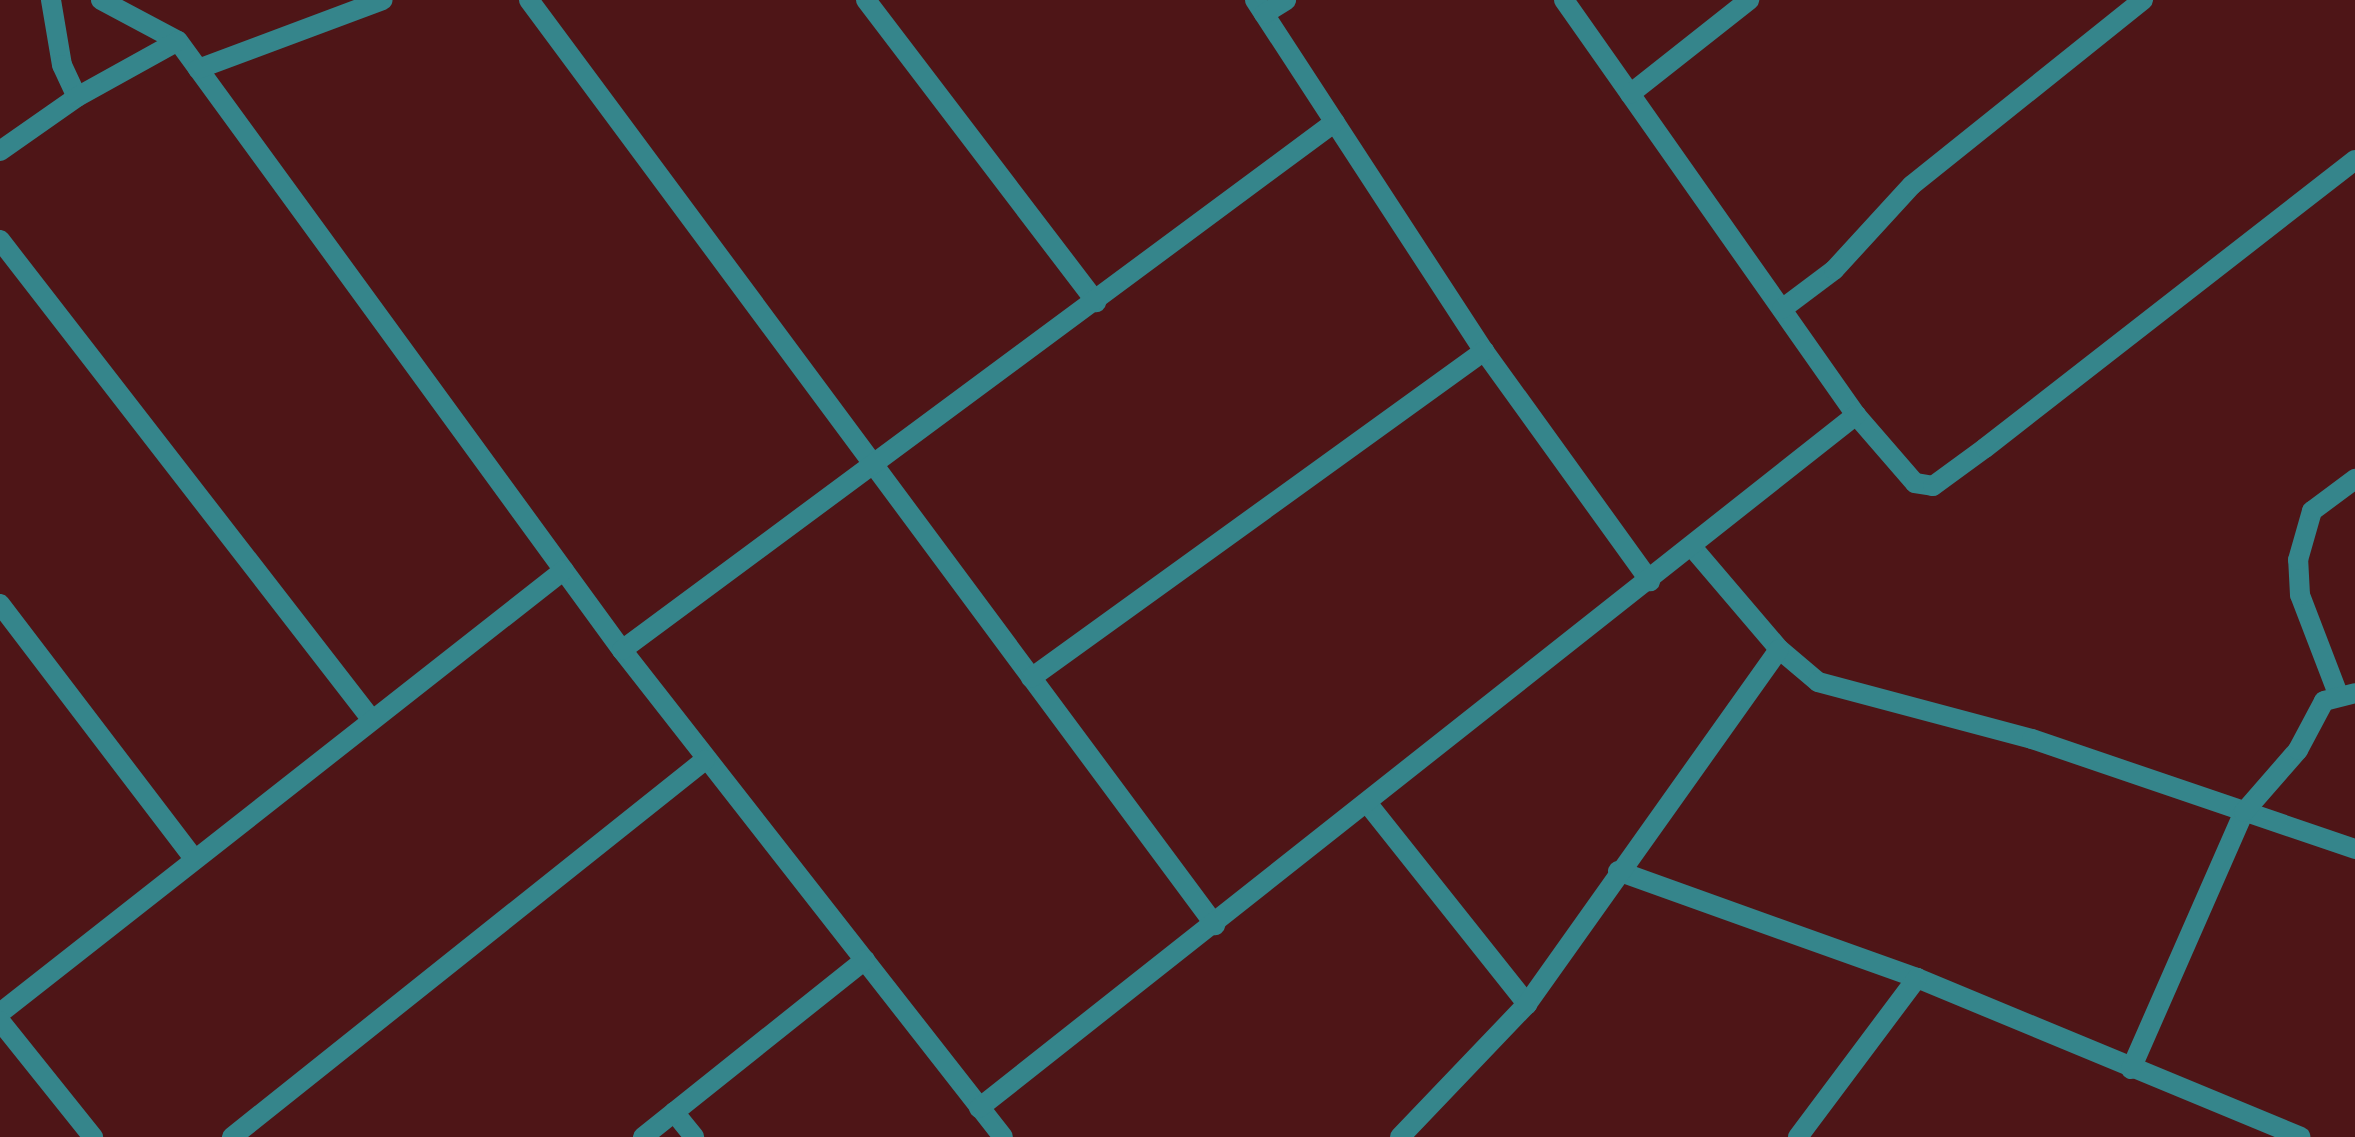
<!DOCTYPE html>
<html>
<head>
<meta charset="utf-8">
<style>
  body { margin:0 }
  #map { position:relative; width:2355px; height:1137px; overflow:hidden; background:#4e1517; font-family:Jost,sans-serif }
  div>[style] { position:absolute }
  .service>* { height:20px; margin:-10px; padding:0 10px; transform-origin:10px; border-radius:10px; background:#35858b }
  .minor>* { height:20px; margin:-10px; padding:0 10px; transform-origin:10px; border-radius:10px; background:#35858b }
  span { translate:-50% -50%; white-space:nowrap; text-align:center; line-height:1.15; -webkit-text-stroke:10px #4e1517; paint-order:stroke }
</style>
</head>
<body>
<div id="map">
  <div class="service">
    <i style="left:1368px;top:804px;width:256px;rotate:51.5deg"></i>
  </div>
  <div class="minor">
    <i style="left:51px;top:0;width:66px;rotate:80.4deg"></i>
    <i style="left:62px;top:65px;width:35px;rotate:65deg"></i>
    <i style="left:101px;top:0;width:87px;rotate:28deg"></i>
    <i style="left:178px;top:41px;width:754px;rotate:53.91deg"></i>
    <i style="left:622px;top:650px;width:618px;rotate:51.96deg"></i>
    <i style="left:529px;top:0;width:1152px;rotate:53.44deg"></i>
    <i style="left:866px;top:0;width:380px;rotate:52.7deg"></i>
    <i style="left:1255px;top:0;width:419px;rotate:56.9deg"></i>
    <i style="left:1484px;top:351px;width:284px;rotate:54.2deg"></i>
    <i style="left:1564px;top:0;width:507px;rotate:54.87deg"></i>
    <i style="left:1856px;top:415px;width:90px;rotate:49.1deg"></i>
    <i style="left:1915px;top:483px;width:18px;rotate:9deg"></i>
    <i style="left:1933px;top:486px;width:64px;rotate:-36.2deg"></i>
    <i style="left:1985px;top:448px;width:469px;rotate:-37.9deg"></i>
    <i style="left:1264px;top:14px;width:26px;rotate:-32deg"></i>
    <i style="left:198px;top:69px;width:197px;rotate:-20.5deg"></i>
    <i style="left:1630px;top:94px;width:152px;rotate:-38.3deg"></i>
    <i style="left:0;top:151px;width:94px;rotate:-35deg"></i>
    <i style="left:77px;top:97px;width:115px;rotate:-29deg"></i>
    <i style="left:0;top:240px;width:607px;rotate:52.22deg"></i>
    <i style="left:1782px;top:309px;width:65px;rotate:-36.9deg"></i>
    <i style="left:1834px;top:270px;width:115px;rotate:-47.5deg"></i>
    <i style="left:1912px;top:185px;width:296px;rotate:-38.7deg"></i>
    <i style="left:1692px;top:547px;width:134px;rotate:49.5deg"></i>
    <i style="left:1779px;top:649px;width:51px;rotate:40.2deg"></i>
    <i style="left:1818px;top:682px;width:221px;rotate:14.9deg"></i>
    <i style="left:2032px;top:739px;width:341px;rotate:18.8deg"></i>
    <i style="left:0;top:604px;width:320px;rotate:52.7deg"></i>
    <i style="left:622px;top:650px;width:887px;rotate:-36.52deg"></i>
    <i style="left:1031px;top:678px;width:559px;rotate:-35.82deg"></i>
    <i style="left:2338px;top:694px;width:106px;rotate:-111deg"></i>
    <i style="left:2300px;top:595px;width:35px;rotate:-93deg"></i>
    <i style="left:2298px;top:560px;width:51px;rotate:-74.1deg"></i>
    <i style="left:2312px;top:511px;width:54px;rotate:-36.7deg"></i>
    <i style="left:1618px;top:871px;width:318px;rotate:19.7deg"></i>
    <i style="left:1917px;top:978px;width:415px;rotate:22.5deg"></i>
    <i style="left:0;top:1013px;width:717px;rotate:-38.15deg"></i>
    <i style="left:0;top:1021px;width:149px;rotate:51.3deg"></i>
    <i style="left:2131px;top:1069px;width:281px;rotate:-66.3deg"></i>
    <i style="left:2244px;top:812px;width:82px;rotate:-48.9deg"></i>
    <i style="left:2298px;top:750px;width:55px;rotate:-62deg"></i>
    <i style="left:2324px;top:701px;width:32px;rotate:-14deg"></i>
    <i style="left:979px;top:1108px;width:1118px;rotate:-38.32deg"></i>
    <i style="left:674px;top:1112px;width:32px;rotate:51deg"></i>
    <i style="left:232px;top:1137px;width:605px;rotate:-38.56deg"></i>
    <i style="left:643px;top:1137px;width:284px;rotate:-38.6deg"></i>
    <i style="left:1400px;top:1137px;width:184px;rotate:-46.3deg"></i>
    <i style="left:1527px;top:1004px;width:435px;rotate:-54.6deg"></i>
    <i style="left:1798px;top:1137px;width:199px;rotate:-53.2deg"></i>
  </div>
</div>
</body>
</html>
